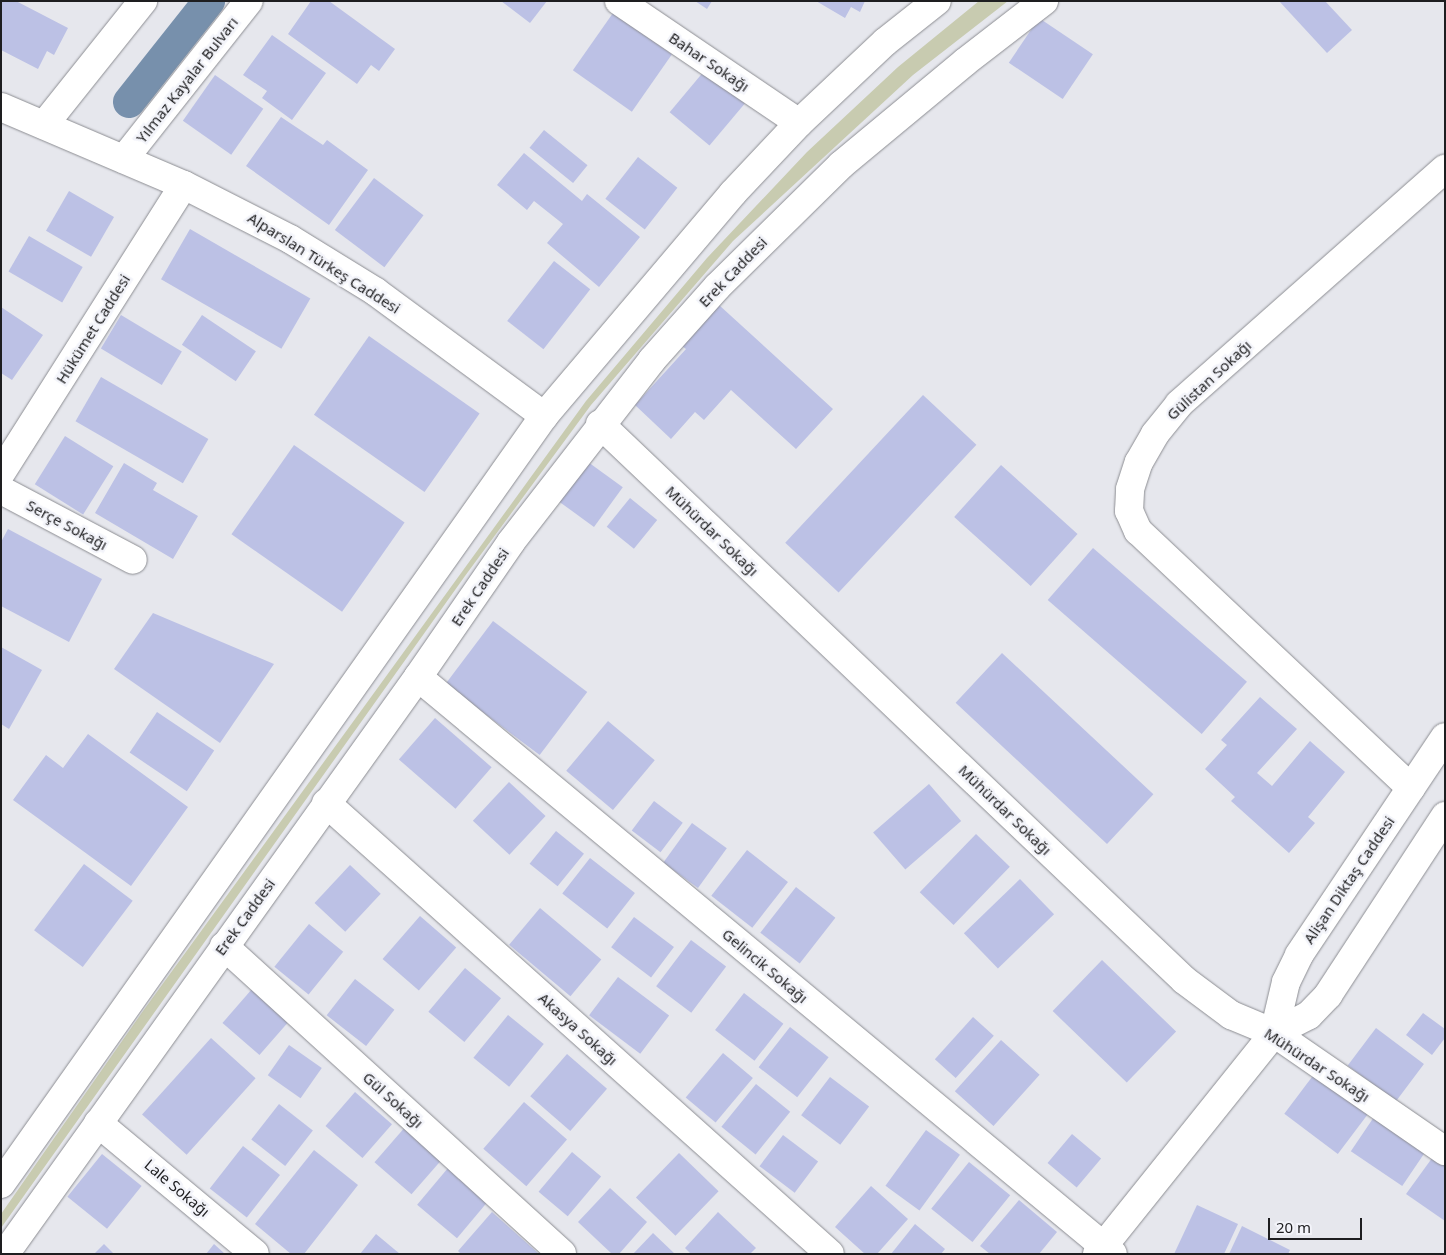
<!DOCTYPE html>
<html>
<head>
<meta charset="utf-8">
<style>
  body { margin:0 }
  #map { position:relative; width:1446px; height:1255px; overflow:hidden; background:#e6e7ed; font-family:"Noto Sans",sans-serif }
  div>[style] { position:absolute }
  .green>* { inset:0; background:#c8cbb0 }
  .canal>* { height:32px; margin:-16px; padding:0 16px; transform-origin:16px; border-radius:16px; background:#7790ac }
  .building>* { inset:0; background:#bcc1e5; transform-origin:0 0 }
  .roads { filter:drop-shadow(0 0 1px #8c8d92) drop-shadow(0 0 1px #8c8d92) }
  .minor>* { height:28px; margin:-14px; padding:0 14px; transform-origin:14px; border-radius:14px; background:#fff }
  .major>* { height:28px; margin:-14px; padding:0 14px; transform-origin:14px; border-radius:14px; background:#fff }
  span { translate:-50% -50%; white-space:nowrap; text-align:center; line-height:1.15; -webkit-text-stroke:5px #f3f4fa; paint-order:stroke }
  .street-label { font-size:15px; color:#1e1e20 }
  .frame { position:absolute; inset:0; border:2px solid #1e1e20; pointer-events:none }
  .scale { position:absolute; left:1268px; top:1218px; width:94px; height:22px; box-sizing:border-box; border:2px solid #1e1e20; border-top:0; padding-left:6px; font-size:15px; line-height:18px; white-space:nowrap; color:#1e1e20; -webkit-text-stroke:4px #f3f4fa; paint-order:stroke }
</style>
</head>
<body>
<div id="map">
  <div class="green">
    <i style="clip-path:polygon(979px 1px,1008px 1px,913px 75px,733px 241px,591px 405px,465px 576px,1px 1228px,1px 1214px,143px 1011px,586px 401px,707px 258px,807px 152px,898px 67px)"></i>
  </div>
  <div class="canal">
    <i style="left:129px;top:102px;width:129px;rotate:-51.6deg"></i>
  </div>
  <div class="building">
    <i style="clip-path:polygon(1px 1px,16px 1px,68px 28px,54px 55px,47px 51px,38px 69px,1px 50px)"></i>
    <i style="clip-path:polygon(311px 1px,329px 1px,395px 49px,379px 71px,371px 65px,357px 84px,288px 34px)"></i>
    <i style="clip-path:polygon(501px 1px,547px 1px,530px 23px)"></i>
    <i style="clip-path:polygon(695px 1px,712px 1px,707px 9px)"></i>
    <i style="clip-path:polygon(816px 1px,865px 1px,860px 12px,851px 7px,845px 18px)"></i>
    <i style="clip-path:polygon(1279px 1px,1325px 1px,1352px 30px,1327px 53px)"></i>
    <i style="left:613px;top:13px;width:72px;height:70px;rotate:35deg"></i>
    <i style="left:1039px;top:18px;width:65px;height:54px;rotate:34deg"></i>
    <i style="clip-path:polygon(272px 35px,326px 73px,292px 120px,262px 98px,267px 91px,243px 75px)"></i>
    <i style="left:705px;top:70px;width:52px;height:55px;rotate:40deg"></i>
    <i style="left:215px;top:75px;width:59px;height:56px;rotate:35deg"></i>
    <i style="clip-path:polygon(281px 117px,323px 145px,327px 140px,368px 170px,329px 225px,246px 166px)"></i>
    <i style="left:544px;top:130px;width:56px;height:23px;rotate:39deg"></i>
    <i style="clip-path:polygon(524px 153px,582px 201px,587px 194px,640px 237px,599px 287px,547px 243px,563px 224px,534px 201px,527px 210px,497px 185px)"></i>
    <i style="left:638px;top:157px;width:50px;height:53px;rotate:38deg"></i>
    <i style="left:374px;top:178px;width:62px;height:65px;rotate:37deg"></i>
    <i style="left:69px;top:191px;width:52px;height:46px;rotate:30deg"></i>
    <i style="left:190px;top:229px;width:139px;height:58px;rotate:30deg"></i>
    <i style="left:29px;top:236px;width:62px;height:41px;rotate:30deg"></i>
    <i style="left:554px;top:261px;width:46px;height:76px;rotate:38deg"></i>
    <i style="clip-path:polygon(719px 305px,833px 409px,796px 449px,731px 390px,704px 420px,695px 412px,671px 439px,635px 405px,686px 349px,682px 346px)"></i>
    <i style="clip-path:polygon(1px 307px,43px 335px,12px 380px,1px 373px)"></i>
    <i style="left:121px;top:315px;width:71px;height:39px;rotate:31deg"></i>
    <i style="left:202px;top:315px;width:65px;height:36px;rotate:34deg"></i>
    <i style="left:369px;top:336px;width:135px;height:96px;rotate:35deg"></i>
    <i style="left:101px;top:377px;width:124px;height:51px;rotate:30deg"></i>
    <i style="left:923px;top:395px;width:73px;height:202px;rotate:43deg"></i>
    <i style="left:65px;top:436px;width:57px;height:57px;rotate:32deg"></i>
    <i style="left:294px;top:445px;width:135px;height:109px;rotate:35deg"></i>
    <i style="left:588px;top:462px;width:43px;height:49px;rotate:36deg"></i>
    <i style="clip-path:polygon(124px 463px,157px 483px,153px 490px,198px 516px,173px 559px,95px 513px)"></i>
    <i style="left:1001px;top:465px;width:103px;height:70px;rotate:42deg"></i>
    <i style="left:630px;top:498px;width:35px;height:37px;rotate:39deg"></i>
    <i style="clip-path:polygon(8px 529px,102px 579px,69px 642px,1px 606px,1px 542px)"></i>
    <i style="left:1093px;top:548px;width:204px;height:69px;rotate:41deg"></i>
    <i style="clip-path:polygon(153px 613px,274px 664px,220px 743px,114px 669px)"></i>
    <i style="left:493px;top:621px;width:118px;height:79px;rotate:37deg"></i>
    <i style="clip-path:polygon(1px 647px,42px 670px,9px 729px,1px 724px)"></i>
    <i style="left:1002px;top:653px;width:207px;height:68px;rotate:43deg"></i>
    <i style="clip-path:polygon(1260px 697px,1297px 729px,1257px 773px,1272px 786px,1310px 741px,1345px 772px,1308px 817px,1315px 823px,1289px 853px,1231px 801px,1235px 797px,1205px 769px,1227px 745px,1221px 740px)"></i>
    <i style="left:157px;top:712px;width:69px;height:49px;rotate:34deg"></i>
    <i style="left:435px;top:718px;width:75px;height:55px;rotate:41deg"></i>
    <i style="left:608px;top:721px;width:61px;height:65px;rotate:40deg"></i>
    <i style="clip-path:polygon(88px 734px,188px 807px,131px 886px,13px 800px,46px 755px,63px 768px)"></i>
    <i style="left:509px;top:782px;width:50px;height:53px;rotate:43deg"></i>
    <i style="left:929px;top:784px;width:49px;height:74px;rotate:49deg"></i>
    <i style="left:654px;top:801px;width:36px;height:37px;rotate:37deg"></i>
    <i style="left:692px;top:823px;width:43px;height:49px;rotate:36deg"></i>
    <i style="left:556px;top:831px;width:36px;height:42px;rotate:39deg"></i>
    <i style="left:976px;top:834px;width:47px;height:81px;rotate:44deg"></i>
    <i style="left:747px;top:850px;width:52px;height:58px;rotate:38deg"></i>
    <i style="left:590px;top:858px;width:57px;height:45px;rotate:38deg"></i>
    <i style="left:84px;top:864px;width:61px;height:83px;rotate:37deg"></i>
    <i style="left:350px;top:865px;width:42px;height:52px;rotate:43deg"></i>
    <i style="left:1020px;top:879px;width:49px;height:78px;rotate:46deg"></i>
    <i style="left:796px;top:887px;width:50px;height:58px;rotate:38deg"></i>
    <i style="left:540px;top:908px;width:80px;height:48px;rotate:40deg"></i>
    <i style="left:420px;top:916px;width:48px;height:57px;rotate:41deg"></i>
    <i style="left:634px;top:917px;width:50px;height:38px;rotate:37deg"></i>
    <i style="left:309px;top:924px;width:44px;height:55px;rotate:39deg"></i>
    <i style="left:691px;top:940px;width:44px;height:58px;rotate:37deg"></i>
    <i style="left:1102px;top:960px;width:103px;height:71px;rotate:44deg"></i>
    <i style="left:465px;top:968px;width:47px;height:57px;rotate:40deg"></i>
    <i style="left:618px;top:977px;width:64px;height:48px;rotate:37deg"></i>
    <i style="left:355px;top:979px;width:50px;height:46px;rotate:38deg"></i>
    <i style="left:252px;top:989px;width:49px;height:45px;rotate:41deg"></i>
    <i style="left:744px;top:993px;width:50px;height:47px;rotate:38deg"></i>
    <i style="clip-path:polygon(1423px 1013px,1445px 1029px,1445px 1038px,1432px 1055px,1406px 1035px)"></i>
    <i style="left:508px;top:1015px;width:46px;height:55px;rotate:39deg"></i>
    <i style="left:973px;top:1017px;width:28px;height:57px;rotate:42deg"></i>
    <i style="left:790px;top:1027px;width:49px;height:51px;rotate:38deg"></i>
    <i style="left:1376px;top:1028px;width:60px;height:47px;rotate:37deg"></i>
    <i style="left:211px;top:1038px;width:60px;height:103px;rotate:42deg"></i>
    <i style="left:1001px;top:1040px;width:52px;height:69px;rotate:42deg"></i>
    <i style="left:289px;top:1045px;width:40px;height:37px;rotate:35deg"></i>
    <i style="left:723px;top:1053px;width:39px;height:58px;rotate:40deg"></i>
    <i style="left:567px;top:1054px;width:53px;height:56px;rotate:41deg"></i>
    <i style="left:1315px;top:1073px;width:67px;height:51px;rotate:37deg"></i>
    <i style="left:830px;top:1077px;width:49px;height:48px;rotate:37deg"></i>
    <i style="left:756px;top:1084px;width:44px;height:55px;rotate:39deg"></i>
    <i style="left:355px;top:1092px;width:49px;height:45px;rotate:41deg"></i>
    <i style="left:524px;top:1102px;width:57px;height:62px;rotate:41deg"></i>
    <i style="left:279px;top:1104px;width:43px;height:45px;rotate:38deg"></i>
    <i style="left:1376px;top:1114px;width:62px;height:45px;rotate:34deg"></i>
    <i style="left:406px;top:1126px;width:49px;height:48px;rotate:41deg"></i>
    <i style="left:926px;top:1130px;width:42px;height:69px;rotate:36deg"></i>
    <i style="left:1072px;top:1134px;width:38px;height:38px;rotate:40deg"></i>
    <i style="left:783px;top:1135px;width:44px;height:39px;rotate:37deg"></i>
    <i style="left:243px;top:1146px;width:47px;height:54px;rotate:38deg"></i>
    <i style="clip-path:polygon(314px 1150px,358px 1185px,304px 1254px,291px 1254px,255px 1224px)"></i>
    <i style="left:572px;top:1152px;width:38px;height:52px;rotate:40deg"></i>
    <i style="left:679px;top:1153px;width:55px;height:62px;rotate:44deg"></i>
    <i style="left:102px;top:1154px;width:51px;height:55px;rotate:39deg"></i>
    <i style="clip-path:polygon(1435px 1154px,1445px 1161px,1445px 1221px,1406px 1194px)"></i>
    <i style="left:969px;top:1162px;width:53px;height:60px;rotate:39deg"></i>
    <i style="left:448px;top:1168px;width:52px;height:48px;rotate:40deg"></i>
    <i style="clip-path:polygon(871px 1186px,908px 1219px,877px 1254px,865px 1254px,835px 1227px)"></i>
    <i style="clip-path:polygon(610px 1188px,647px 1222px,619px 1254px,612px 1254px,578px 1222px)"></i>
    <i style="clip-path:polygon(1019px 1200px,1057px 1232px,1039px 1254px,990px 1254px,980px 1246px)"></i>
    <i style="clip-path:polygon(1197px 1205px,1238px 1224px,1224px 1254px,1174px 1254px)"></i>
    <i style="clip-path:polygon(492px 1212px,539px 1254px,461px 1254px,458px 1251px)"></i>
    <i style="clip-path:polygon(718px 1212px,756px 1248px,750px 1254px,691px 1254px,685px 1248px)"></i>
    <i style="clip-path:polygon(915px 1224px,945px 1249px,941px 1254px,891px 1254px)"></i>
    <i style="clip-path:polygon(1242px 1226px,1290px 1250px,1288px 1254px,1229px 1254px)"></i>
    <i style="clip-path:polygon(653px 1233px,675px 1254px,633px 1254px)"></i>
    <i style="clip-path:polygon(376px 1234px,400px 1254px,360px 1254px)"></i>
    <i style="clip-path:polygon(104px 1244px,114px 1254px,94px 1254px)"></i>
    <i style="clip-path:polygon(214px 1244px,225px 1254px,206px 1254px)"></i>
  </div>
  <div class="roads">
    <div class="minor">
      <i style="left:619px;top:1px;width:217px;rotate:34.1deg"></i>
      <i style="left:1px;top:107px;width:199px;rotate:23.1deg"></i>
      <i style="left:184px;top:185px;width:119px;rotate:27deg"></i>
      <i style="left:290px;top:239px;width:101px;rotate:31.6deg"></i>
      <i style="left:376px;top:292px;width:209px;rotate:36.4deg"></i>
      <i style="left:44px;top:125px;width:159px;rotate:-51.4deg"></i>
      <i style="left:124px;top:159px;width:201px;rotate:-51.7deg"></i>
      <i style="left:600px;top:424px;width:806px;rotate:43.59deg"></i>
      <i style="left:1184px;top:980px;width:59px;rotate:36.7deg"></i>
      <i style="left:1231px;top:1015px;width:47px;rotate:22.7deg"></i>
      <i style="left:1274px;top:1033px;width:208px;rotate:34.6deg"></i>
      <i style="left:1px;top:473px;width:341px;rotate:-57.6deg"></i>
      <i style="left:1px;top:490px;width:149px;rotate:27.9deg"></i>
      <i style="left:418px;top:677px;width:903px;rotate:39.7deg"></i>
      <i style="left:1411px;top:788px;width:375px;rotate:-136.7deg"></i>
      <i style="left:1138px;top:531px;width:22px;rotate:-114deg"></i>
      <i style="left:1129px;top:511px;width:22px;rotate:-87deg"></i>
      <i style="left:1130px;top:489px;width:28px;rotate:-72deg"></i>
      <i style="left:1139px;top:462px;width:32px;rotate:-60deg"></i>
      <i style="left:1155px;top:434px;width:38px;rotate:-51deg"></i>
      <i style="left:1179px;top:404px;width:355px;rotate:-41.5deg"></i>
      <i style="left:326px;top:803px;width:676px;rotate:41.82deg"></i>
      <i style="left:224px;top:946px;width:457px;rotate:42.3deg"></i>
      <i style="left:1274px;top:1033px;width:52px;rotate:-76.8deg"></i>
      <i style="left:1286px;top:982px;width:30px;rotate:-64deg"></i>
      <i style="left:1299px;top:955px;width:262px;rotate:-56.2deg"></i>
      <i style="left:98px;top:1123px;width:204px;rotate:39.8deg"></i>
      <i style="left:1097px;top:1254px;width:283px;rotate:-51.3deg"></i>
      <i style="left:1274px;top:1033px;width:39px;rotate:-27deg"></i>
      <i style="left:1309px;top:1015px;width:28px;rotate:-46deg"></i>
      <i style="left:1328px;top:995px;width:214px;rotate:-56.8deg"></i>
    </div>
    <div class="major">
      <i style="left:1px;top:1184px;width:941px;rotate:-54.74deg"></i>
      <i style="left:544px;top:416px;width:292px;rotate:-49.7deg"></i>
      <i style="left:733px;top:193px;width:96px;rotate:-46.7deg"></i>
      <i style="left:799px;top:123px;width:118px;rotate:-43.3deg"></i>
      <i style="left:885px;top:42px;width:66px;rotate:-38.3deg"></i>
      <i style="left:5px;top:1254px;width:710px;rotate:-54.41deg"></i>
      <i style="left:418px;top:677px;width:164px;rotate:-55.4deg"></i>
      <i style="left:511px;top:542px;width:230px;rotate:-52.2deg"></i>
      <i style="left:652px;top:360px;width:98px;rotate:-48.3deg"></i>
      <i style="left:717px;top:287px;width:174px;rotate:-44.5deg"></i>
      <i style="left:841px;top:165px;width:161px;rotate:-39.7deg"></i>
      <i style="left:965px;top:62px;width:100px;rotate:-37.7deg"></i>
    </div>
  </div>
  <div class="street-label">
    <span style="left:709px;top:62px;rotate:34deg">Bahar Sokağı</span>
    <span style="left:187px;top:80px;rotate:-52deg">Yılmaz Kayalar Bulvarı</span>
    <span style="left:324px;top:263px;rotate:32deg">Alparslan Türkeş Caddesi</span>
    <span style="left:733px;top:272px;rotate:-46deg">Erek Caddesi</span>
    <span style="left:93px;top:329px;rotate:-58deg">Hükümet Caddesi</span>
    <span style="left:1209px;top:380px;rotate:-43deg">Gülistan Sokağı</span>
    <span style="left:67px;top:525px;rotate:28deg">Serçe Sokağı</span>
    <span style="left:712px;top:531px;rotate:44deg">Mühürdar Sokağı</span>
    <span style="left:480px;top:587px;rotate:-56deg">Erek Caddesi</span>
    <span style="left:1005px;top:810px;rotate:44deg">Mühürdar Sokağı</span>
    <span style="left:1349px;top:880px;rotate:-56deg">Alişan Diktaş Caddesi</span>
    <span style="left:245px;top:917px;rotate:-54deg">Erek Caddesi</span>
    <span style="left:765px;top:966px;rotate:40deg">Gelincik Sokağı</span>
    <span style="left:578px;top:1029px;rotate:42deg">Akasya Sokağı</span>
    <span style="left:1317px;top:1065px;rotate:33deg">Mühürdar Sokağı</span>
    <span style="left:393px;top:1100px;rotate:42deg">Gül Sokağı</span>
    <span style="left:177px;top:1188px;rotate:40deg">Lale Sokağı</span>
  </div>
  <div class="frame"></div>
  <div class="scale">20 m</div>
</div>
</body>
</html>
